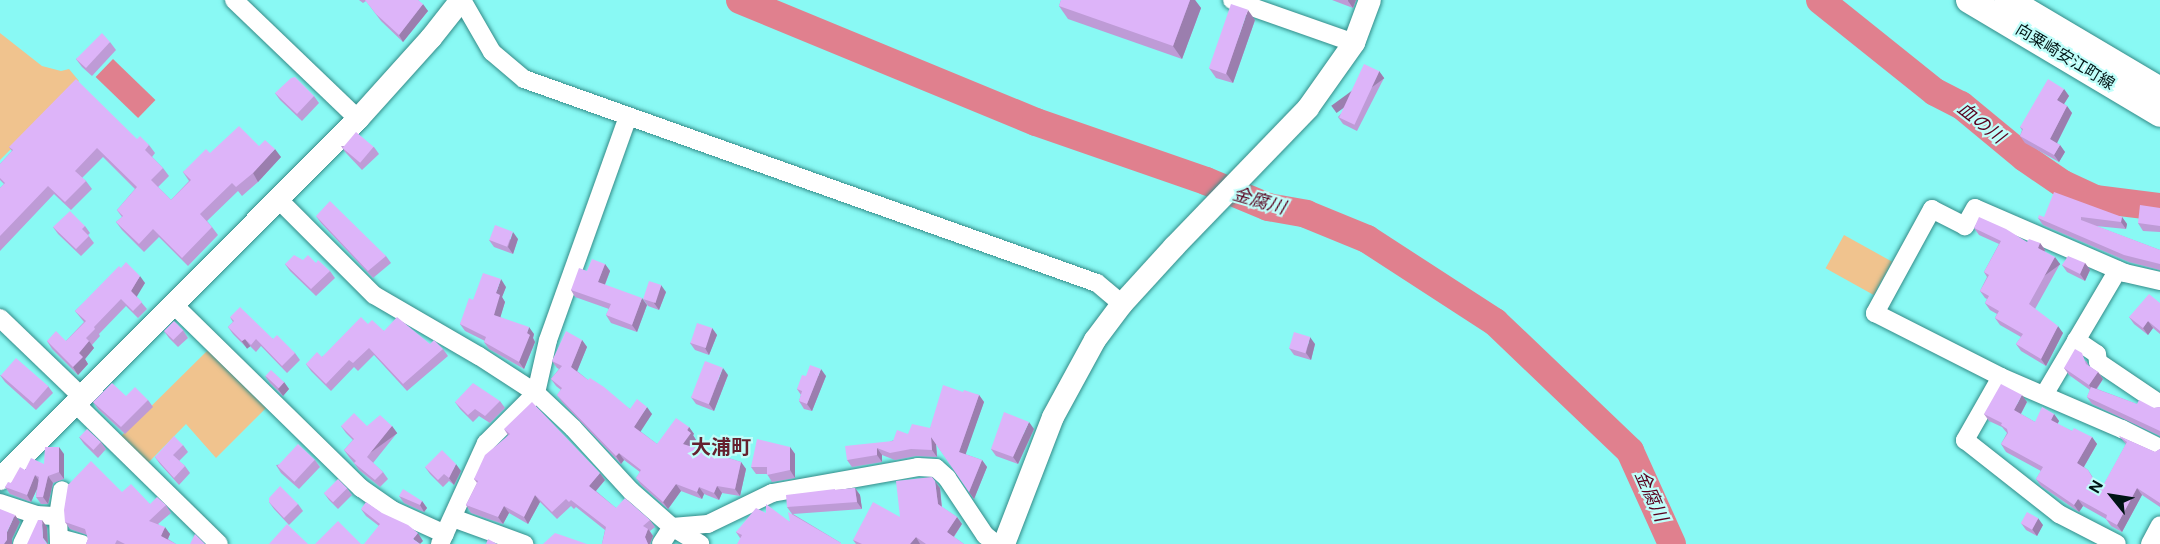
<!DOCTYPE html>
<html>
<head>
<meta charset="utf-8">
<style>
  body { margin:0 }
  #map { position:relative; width:2160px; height:544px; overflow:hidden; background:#89f9f4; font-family:"DM Sans","Noto Sans JP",sans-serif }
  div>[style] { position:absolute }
  .green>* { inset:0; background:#f0c38e; transform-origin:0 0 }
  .water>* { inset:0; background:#e0808e; transform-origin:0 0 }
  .river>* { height:28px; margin:-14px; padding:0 14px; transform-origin:14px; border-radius:14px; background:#e0808e }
  .roads { filter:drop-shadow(0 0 2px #338b88) drop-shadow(0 0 2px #338b88) }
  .minor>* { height:18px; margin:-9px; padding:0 9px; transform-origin:9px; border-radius:9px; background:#fff }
  .tertiary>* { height:22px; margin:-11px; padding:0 11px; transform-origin:11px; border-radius:11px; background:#fff }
  .secondary>* { height:26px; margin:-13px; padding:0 13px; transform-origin:13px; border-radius:13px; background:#fff }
  .wall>* { inset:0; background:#be9bd6 }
  .shaded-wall>* { inset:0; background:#9b7eae; transform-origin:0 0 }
  .building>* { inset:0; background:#ddb4f9; transform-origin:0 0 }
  span { translate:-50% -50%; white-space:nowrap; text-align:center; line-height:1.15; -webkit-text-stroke:4.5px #c0fefa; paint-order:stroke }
  .street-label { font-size:16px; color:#001414 }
  .water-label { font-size:18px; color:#59001d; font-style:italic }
  .quarter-label { font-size:20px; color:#65202e; font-weight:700 }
  .north { position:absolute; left:2082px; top:466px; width:60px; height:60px; -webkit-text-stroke:4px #c0fefa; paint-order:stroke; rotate:300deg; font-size:16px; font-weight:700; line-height:24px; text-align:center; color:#001414 }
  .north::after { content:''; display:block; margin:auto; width:21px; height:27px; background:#001414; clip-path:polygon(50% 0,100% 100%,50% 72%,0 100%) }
</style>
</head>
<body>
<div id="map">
  <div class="green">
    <i style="clip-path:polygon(0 33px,42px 66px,61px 71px,69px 69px,79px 81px,0 160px)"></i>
    <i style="left:1844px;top:235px;width:55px;height:38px;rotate:29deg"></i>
    <i style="clip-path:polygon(208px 350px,266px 408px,216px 458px,186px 424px,147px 464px,120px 437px)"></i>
  </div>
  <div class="water">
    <i style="left:113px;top:59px;width:59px;height:25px;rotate:44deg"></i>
  </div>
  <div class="river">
    <i style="left:740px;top:0;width:320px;rotate:22.4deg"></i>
    <i style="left:1036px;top:122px;width:180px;rotate:19.1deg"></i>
    <i style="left:1206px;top:181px;width:67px;rotate:22.8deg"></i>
    <i style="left:1268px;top:207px;width:39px;rotate:10deg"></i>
    <i style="left:1306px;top:214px;width:66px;rotate:22.3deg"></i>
    <i style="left:1367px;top:239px;width:153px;rotate:33deg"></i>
    <i style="left:1495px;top:322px;width:187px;rotate:43.7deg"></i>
    <i style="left:1630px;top:451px;width:102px;rotate:65.7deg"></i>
    <i style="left:1820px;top:0;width:147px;rotate:38.7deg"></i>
    <i style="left:1935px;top:92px;width:29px;rotate:27deg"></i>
    <i style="left:1961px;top:105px;width:83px;rotate:39.6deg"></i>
    <i style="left:2025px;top:158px;width:46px;rotate:34.4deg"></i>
    <i style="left:2063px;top:184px;width:35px;rotate:25deg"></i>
    <i style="left:2095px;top:199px;width:65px;rotate:7deg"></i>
  </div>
  <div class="roads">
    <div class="minor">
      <i style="left:234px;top:0;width:172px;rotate:43.8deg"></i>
      <i style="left:462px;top:0;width:60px;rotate:60deg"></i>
      <i style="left:492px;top:52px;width:42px;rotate:40.2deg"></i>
      <i style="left:524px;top:79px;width:608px;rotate:19.6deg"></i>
      <i style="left:1097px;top:283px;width:33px;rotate:40deg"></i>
      <i style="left:1232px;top:0;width:129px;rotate:19.4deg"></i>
      <i style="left:278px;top:199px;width:136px;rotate:45deg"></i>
      <i style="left:374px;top:295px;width:121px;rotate:30.2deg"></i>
      <i style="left:479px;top:356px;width:68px;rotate:33deg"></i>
      <i style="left:536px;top:393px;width:51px;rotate:43.4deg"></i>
      <i style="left:573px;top:428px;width:86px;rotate:47.4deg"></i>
      <i style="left:631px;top:491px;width:55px;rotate:41.3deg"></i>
      <i style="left:672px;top:527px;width:33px;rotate:31deg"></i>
      <i style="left:2160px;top:281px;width:36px;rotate:-167deg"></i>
      <i style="left:2125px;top:273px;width:163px;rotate:-156.6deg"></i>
      <i style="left:1975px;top:208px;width:21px;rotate:119deg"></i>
      <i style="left:1965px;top:226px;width:37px;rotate:-153deg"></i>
      <i style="left:1932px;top:209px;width:119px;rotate:118.7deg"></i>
      <i style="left:1875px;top:313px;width:141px;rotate:26.9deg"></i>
      <i style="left:2001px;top:377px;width:132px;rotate:23.3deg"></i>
      <i style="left:2122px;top:429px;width:42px;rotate:26.6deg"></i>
      <i style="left:174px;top:305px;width:262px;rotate:44.4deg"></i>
      <i style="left:361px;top:488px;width:38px;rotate:35deg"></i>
      <i style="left:392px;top:510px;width:58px;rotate:24.4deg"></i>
      <i style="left:0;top:318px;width:114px;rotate:43.9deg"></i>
      <i style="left:2076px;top:340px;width:25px;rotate:34deg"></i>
      <i style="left:2097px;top:354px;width:8px;rotate:83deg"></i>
      <i style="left:2098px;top:362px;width:75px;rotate:34.1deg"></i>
      <i style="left:2001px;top:377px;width:73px;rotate:119.7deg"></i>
      <i style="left:1965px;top:440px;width:120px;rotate:38.2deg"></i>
      <i style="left:2059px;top:514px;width:65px;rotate:27.3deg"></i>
      <i style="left:2044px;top:395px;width:145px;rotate:-59.4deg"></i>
      <i style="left:76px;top:404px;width:200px;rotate:44.4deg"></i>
      <i style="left:0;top:503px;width:38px;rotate:18deg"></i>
      <i style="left:36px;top:515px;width:22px;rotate:3deg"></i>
      <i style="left:453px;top:518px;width:76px;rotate:20.1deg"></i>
      <i style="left:59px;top:538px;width:24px;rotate:15deg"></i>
      <i style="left:22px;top:544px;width:32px;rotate:-64deg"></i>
      <i style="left:59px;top:544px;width:28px;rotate:-92deg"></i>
      <i style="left:58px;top:516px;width:26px;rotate:-81deg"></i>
      <i style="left:440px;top:544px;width:111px;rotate:-65.5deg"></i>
      <i style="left:486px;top:443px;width:71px;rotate:-45deg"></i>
      <i style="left:536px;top:393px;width:54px;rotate:-77.2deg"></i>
      <i style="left:548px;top:340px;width:237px;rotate:-70.3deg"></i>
      <i style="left:661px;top:544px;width:20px;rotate:-57deg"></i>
      <i style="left:672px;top:527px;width:36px;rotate:-5deg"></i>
      <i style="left:708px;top:524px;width:71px;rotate:-25.8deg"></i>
      <i style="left:772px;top:493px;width:148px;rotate:-10.1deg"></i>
      <i style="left:918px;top:467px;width:18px;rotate:3deg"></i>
      <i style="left:936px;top:468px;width:15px;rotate:42deg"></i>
      <i style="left:947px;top:478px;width:69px;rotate:56.3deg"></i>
      <i style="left:985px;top:535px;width:14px;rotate:39deg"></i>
      <i style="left:2150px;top:544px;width:21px;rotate:-62deg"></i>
    </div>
    <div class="tertiary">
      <i style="left:0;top:479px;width:508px;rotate:-45.16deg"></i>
      <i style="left:358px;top:119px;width:109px;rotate:-48deg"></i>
      <i style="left:431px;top:38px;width:48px;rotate:-51.7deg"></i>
      <i style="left:1004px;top:544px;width:136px;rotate:-68.9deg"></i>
      <i style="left:1053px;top:417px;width:88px;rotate:-61.4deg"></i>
      <i style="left:1095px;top:340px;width:45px;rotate:-53.1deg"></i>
      <i style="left:1122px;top:304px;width:77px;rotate:-47.6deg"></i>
      <i style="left:1174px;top:247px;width:193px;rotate:-46deg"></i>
      <i style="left:1308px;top:108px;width:80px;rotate:-54.7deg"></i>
      <i style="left:1354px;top:43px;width:46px;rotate:-69.6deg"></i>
    </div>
    <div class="secondary">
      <i style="left:1969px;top:0;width:222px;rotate:30.8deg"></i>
      <i style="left:2008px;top:0;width:177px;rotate:30.6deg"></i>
    </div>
  </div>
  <div class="wall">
    <i style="clip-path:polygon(359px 0,418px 0,428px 11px,403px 42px,381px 21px,366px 1px,363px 3px)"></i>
    <i style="clip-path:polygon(1061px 0,1195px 0,1201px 8px,1182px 59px,1068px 19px,1059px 6px)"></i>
    <i style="clip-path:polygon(1332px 0,1356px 0,1353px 8px)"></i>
    <i style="clip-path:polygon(1255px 20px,1233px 83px,1216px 78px,1209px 68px)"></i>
    <i style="clip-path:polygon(110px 42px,116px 50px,92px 76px,82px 67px,76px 59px)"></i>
    <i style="clip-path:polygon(1379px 71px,1384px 78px,1357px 131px,1343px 124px,1338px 117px)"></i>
    <i style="clip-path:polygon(2064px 89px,2069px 96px,2064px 104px,2067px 106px,2072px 113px,2057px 143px,2060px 145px,2065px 152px,2059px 162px,2025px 143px,2020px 136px,2022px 130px,2020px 127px)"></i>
    <i style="clip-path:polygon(275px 93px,314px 96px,319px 103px,302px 121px,280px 100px)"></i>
    <i style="clip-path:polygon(137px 139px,149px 145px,155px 153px,152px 157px,163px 168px,169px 176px,158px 187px,171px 200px,189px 181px,183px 172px,210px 153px,259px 146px,281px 157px,258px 182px,242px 196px,238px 191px,207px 221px,212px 227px,218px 235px,188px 266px,159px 237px,144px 252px,122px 230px,116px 222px,122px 217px,117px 210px,135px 189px,103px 157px,82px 178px,86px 181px,92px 189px,71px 210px,54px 194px,0 251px,0 188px,4px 184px,0 180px,0 164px,12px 151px,9px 147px)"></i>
    <i style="clip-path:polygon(341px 146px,374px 147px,379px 154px,362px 170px,346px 153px)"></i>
    <i style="clip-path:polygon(2160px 208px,2160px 232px,2143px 231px,2138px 223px)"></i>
    <i style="clip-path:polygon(316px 216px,386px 256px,391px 263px,373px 278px,321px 223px)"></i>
    <i style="clip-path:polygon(2044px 217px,2122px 217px,2127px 224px,2126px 229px,2096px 226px,2160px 250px,2160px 270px,2129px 262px,2043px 225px,2038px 218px)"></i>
    <i style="clip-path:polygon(85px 226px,90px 233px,88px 235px,94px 243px,81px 256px,58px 234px,53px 227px)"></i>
    <i style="clip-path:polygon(1974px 228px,2027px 242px,2040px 243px,2045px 250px,2044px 251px,2060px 264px,2035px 309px,2063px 333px,2046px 366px,2021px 351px,2016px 344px,2021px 337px,2000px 325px,1995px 318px,1997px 314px,1990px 310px,1985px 303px,1987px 299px,1985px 298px,1980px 291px,1987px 277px,1984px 272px,1999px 244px,1979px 235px)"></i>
    <i style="clip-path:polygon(518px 239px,513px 254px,494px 247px,489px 240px)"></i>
    <i style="clip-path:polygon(303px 260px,316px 263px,330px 271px,335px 278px,316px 296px,290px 271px,285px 264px)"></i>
    <i style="clip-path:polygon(2085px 263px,2090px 270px,2085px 281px,2067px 272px,2062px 265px)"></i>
    <i style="clip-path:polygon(605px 264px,610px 271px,605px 285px,647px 305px,637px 332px,611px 323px,606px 315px,609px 309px,575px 297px,571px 290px,587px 271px)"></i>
    <i style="clip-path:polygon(121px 268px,145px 283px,136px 296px,147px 309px,138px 318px,126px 306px,99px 334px,100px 336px,92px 345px,94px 348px,85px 359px,88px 364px,78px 375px,52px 349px,47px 341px,66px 341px,84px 322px,75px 311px)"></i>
    <i style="clip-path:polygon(506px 287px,502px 297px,505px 302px,500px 317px,534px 334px,533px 338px,535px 342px,524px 369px,489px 349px,484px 342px,485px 341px,465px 331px,460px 324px,473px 300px)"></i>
    <i style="clip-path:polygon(666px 292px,659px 310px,648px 306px,643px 299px)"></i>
    <i style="clip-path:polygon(2160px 303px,2160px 334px,2153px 328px,2148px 335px,2134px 324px,2129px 317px)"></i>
    <i style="clip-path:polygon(230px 317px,273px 339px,295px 353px,300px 360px,287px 373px,261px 346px,256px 352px,250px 346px,247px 348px,233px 334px,228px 327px,233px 322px)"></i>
    <i style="clip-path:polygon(368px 324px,384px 331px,430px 344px,443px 349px,448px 356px,407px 391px,374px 355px,358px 371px,354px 367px,331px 391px,311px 371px,306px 364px,322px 357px)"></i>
    <i style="clip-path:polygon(712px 328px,717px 335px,709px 355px,695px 350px,690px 343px)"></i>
    <i style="clip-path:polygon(183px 330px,188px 338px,178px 347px,169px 338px,164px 331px)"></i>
    <i style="clip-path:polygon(582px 340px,587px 347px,577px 371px,588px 380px,630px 409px,652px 414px,640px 431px,657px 444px,689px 427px,694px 434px,693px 435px,696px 440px,691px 446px,741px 462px,746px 469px,740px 496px,722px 493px,719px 500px,704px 494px,702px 499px,681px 491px,668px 509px,641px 485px,636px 478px,640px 472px,624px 460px,621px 464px,562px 402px,557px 395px,561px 390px,556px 386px,551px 379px,559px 369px,557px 368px,552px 361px)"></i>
    <i style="clip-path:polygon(1315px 344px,1311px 360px,1294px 355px,1289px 348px)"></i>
    <i style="clip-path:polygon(2086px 361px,2089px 366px,2098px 372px,2103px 379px,2097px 389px,2137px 404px,2154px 408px,2160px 407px,2160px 436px,2092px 404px,2087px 397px,2090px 390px,2069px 375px,2064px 368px)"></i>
    <i style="clip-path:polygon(0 375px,48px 386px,53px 393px,36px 410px,5px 382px)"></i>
    <i style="clip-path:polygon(728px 375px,714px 411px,696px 404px,691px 397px)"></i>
    <i style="clip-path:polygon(265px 376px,284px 382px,289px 389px,283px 396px,270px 383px)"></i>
    <i style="clip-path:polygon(806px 376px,826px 376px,812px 411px,804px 409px,799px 401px,801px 395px,797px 389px)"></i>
    <i style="clip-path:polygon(963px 392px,979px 395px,984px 402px,965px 454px,982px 460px,987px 467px,974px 499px,936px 444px,937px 457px,916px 456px,895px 460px,882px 455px,882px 462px,852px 467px,847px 460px,908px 434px,930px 428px)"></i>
    <i style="clip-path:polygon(126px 396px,148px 400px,153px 407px,125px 434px,98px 409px,93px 402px)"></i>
    <i style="clip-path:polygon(500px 401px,505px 408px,490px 423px,479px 416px,473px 422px,460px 409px,455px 402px)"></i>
    <i style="clip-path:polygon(2027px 402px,2021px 414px,2035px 422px,2054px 414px,2059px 421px,2057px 424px,2072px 431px,2092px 437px,2097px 444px,2084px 467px,2088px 470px,2101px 490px,2126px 444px,2119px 436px,2155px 452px,2160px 449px,2160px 507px,2142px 495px,2122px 532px,2111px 526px,2106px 519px,2083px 506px,2079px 512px,2041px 486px,2036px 479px,2041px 471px,2006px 452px,2001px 444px,2007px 433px,2002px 427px,1989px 421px,1984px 414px)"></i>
    <i style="clip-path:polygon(341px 426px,392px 426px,397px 433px,373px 463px,383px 472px,388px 479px,380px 487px,359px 470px,354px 463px,349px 457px,344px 450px,353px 440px,346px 433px)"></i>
    <i style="clip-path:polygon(504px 429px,605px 480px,596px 491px,616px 508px,650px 520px,655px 527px,650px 531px,653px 536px,650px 544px,602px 544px,605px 530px,576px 507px,574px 509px,571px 506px,557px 519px,540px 502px,528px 524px,509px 513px,503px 524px,471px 513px,466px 505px,477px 483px,474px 479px,508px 435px)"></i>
    <i style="clip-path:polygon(1034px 429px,1018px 464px,996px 456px,991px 449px)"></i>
    <i style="clip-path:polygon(79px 437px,101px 442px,106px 449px,98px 458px,84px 444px)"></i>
    <i style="clip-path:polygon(183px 445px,188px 452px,179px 461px,185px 466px,190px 473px,179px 485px,160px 464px,155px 457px)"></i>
    <i style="clip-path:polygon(790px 447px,795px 454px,795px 478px,772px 482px,767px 474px,756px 474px,751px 467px)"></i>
    <i style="clip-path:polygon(64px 454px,64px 479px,53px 483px,48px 504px,41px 504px,36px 497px,37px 489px,31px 502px,10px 494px,5px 487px,11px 483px,25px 470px,44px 464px)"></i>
    <i style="clip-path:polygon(315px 460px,320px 467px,299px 489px,281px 473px,276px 465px)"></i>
    <i style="clip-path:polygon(425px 467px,461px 471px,454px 485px,449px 481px,443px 487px,430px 474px)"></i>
    <i style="clip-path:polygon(347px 488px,352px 495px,338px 509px,329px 500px,324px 493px)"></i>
    <i style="clip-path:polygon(855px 488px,860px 495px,862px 509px,793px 514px,841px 543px,740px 538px,736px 532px,766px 513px,790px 522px,792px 514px,787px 507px,835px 490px)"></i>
    <i style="clip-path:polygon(940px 488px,942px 507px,957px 517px,962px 524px,954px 537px,964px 544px,856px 544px,853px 540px,900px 517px)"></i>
    <i style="clip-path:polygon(122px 492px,150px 504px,166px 505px,171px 513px,158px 524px,170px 534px,168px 539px,176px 544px,86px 544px,88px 539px,87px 535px,70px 529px,65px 522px)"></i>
    <i style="clip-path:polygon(399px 496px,422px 501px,427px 508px,424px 512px,404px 503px)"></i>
    <i style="clip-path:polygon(269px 502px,298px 504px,303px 511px,289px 525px,274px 509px)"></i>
    <i style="clip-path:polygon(361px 509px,423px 541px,379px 526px,366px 516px)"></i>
    <i style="clip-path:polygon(2021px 523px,2043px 525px,2037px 536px,2026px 530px)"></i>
  </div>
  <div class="shaded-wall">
    <i style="clip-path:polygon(1190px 0,1195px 0,1201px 8px,1182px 59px,1173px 46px)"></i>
    <i style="clip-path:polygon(1348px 0,1356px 0,1353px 8px,1348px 1px)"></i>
    <i style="clip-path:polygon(423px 4px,428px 11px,403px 42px,399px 35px)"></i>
    <i style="clip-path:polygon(1248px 10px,1255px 20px,1233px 83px,1226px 73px)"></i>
    <i style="left:1379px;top:71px;width:9px;height:59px;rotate:54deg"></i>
    <i style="clip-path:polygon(2064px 89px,2069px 96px,2062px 107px,2057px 100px)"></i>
    <i style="clip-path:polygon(2067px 106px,2072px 113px,2055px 147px,2050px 139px)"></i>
    <i style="clip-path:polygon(2060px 145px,2065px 152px,2059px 162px,2054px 155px)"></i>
    <i style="clip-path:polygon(275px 149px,281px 157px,258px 182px,253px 173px)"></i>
    <i style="clip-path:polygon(2122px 217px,2127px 224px,2126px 229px,2121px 222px)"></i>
    <i style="clip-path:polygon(513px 232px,518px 239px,513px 254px,508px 247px)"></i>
    <i style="clip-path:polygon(2040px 243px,2045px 250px,2043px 255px,2038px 248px)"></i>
    <i style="left:2055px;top:257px;width:9px;height:54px;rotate:54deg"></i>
    <i style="clip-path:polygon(2085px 263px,2090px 270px,2085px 281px,2080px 274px)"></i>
    <i style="clip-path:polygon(605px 264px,610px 271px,603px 289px,598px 282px)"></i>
    <i style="clip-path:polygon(140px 276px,145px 283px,136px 298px,131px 291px)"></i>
    <i style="clip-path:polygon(501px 279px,506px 287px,502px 297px,505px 302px,499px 322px,494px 315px,496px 293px)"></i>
    <i style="clip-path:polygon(661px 285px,666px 292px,659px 310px,654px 303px)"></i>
    <i style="clip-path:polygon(642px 298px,647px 305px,637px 332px,632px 325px)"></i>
    <i style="clip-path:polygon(2148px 321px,2153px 328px,2148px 335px,2143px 328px)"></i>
    <i style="clip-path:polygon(2058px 326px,2063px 333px,2046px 366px,2041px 359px)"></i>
    <i style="clip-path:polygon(529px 327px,534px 334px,533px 338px,535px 342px,524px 369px,519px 362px)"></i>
    <i style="clip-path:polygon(712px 328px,717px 335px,709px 355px,705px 348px)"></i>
    <i style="clip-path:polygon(1310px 337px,1315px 344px,1311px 360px,1306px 353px)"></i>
    <i style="left:245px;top:339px;width:9px;height:4px;rotate:54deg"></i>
    <i style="clip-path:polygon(582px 340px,587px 347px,576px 374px,571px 367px)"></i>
    <i style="clip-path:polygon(89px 341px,94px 348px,85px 359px,88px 364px,78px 375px,73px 367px,79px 353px)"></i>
    <i style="clip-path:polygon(723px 368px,728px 375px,714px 411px,709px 404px)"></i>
    <i style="clip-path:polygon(821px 369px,826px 376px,812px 411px,807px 404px)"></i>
    <i style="clip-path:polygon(2098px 372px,2103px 379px,2094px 392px,2089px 385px)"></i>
    <i style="clip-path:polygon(284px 382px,289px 389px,283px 396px,278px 389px)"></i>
    <i style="clip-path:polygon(979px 395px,984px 402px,964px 459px,959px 452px)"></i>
    <i style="clip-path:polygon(2022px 395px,2027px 402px,2019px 417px,2014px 410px)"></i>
    <i style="clip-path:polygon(647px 407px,652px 414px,639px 434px,634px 427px)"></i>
    <i style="clip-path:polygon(2054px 414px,2059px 421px,2056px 427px,2051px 420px)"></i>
    <i style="clip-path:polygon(1029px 422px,1034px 429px,1018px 464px,1013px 457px)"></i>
    <i style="left:392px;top:426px;width:9px;height:40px;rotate:54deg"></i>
    <i style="clip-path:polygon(689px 427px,694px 434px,693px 435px,696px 440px,688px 451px,683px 444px)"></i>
    <i style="clip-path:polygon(931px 437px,936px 444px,937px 457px,932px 450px)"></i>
    <i style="clip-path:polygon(2092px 437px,2097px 444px,2082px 470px,2077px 463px)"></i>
    <i style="clip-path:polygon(59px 447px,64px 454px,64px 479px,59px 472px)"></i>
    <i style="clip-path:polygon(790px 447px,795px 454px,795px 478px,790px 470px)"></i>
    <i style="clip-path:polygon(877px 448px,882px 455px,882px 462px,877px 455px)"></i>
    <i style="clip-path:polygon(619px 453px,624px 460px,621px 464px,616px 456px)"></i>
    <i style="clip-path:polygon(982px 460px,987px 467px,974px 499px,969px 492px)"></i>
    <i style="clip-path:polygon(741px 462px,746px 469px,740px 496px,735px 489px)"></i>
    <i style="clip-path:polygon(456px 464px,461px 471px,454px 485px,449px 478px)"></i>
    <i style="clip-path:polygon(600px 473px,605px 480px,594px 493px,589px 486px)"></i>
    <i style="clip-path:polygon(35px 475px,40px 482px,31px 502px,27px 495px)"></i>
    <i style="clip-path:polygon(48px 476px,53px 483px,48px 504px,43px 497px)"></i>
    <i style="clip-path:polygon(935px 481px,940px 488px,942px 511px,938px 504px)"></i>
    <i style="clip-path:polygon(676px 484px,681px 491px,668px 509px,663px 502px)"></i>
    <i style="clip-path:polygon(717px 486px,722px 493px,719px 500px,714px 493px)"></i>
    <i style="clip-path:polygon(699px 487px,704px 494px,702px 499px,697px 492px)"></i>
    <i style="clip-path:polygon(855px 488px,860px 495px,862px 509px,857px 502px)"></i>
    <i style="clip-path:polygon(2137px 488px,2142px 495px,2122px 532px,2117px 525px)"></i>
    <i style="clip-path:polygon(535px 495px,540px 502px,528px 524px,524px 517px)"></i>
    <i style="clip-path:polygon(2078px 499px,2083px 506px,2079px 512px,2074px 505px)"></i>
    <i style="clip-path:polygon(422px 501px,427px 508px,424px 512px,420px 505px)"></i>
    <i style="clip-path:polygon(504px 506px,509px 513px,503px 524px,498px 517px)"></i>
    <i style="clip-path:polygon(15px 515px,20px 522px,12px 539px,12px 544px,4px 544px,7px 532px)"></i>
    <i style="clip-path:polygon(957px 517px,962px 524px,952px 539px,947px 532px)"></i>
    <i style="clip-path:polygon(2038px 518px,2043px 525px,2037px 536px,2032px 529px)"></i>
    <i style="clip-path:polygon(42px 520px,47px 527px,48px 544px,43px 538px)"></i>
    <i style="clip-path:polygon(165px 527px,170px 534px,166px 543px,161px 536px)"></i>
    <i style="clip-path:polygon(648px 529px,653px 536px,650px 544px,648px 544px,645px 537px)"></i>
    <i style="clip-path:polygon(418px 533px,423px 541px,420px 544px,413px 539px)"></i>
    <i style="clip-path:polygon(916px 537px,920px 544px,910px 544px)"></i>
  </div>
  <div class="building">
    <i style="clip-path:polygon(365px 0,418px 0,423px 4px,399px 35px,376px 14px)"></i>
    <i style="clip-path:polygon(1061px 0,1190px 0,1173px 46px,1059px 6px)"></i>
    <i style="left:1231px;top:4px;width:18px;height:68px;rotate:19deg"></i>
    <i style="clip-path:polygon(102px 33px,110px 42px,86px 68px,76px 59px)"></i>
    <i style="left:1364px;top:64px;width:17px;height:59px;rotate:25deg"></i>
    <i style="clip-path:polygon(295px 77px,314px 96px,297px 114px,275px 93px,291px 78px)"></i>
    <i style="clip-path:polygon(76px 79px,137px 139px,140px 136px,149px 145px,145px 150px,163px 168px,151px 180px,171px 200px,191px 180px,183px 172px,206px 149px,210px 153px,239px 126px,259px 146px,265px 140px,275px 149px,253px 173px,236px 187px,232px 183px,200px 214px,212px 227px,182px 258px,153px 229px,139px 244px,116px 222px,123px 216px,117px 210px,137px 187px,97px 148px,75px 171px,86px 181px,65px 202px,48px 186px,0 236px,0 188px,5px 183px,0 178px,0 164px,13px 150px,9px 147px)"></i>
    <i style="clip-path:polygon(2048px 79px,2064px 89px,2057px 100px,2067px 106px,2050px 139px,2060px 145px,2054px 155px,2020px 136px,2023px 129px,2020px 127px)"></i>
    <i style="left:356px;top:132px;width:23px;height:21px;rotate:40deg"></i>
    <i style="clip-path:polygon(2054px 192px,2122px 217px,2121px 222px,2081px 217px,2081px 220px,2160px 250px,2160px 264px,2124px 255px,2038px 218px,2039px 215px,2044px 217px)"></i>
    <i style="clip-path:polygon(330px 201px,386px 256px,368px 271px,316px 216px)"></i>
    <i style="clip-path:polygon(2140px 205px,2160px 208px,2160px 226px,2138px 223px)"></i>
    <i style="clip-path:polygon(70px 211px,85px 226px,82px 229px,89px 236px,76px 249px,53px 227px)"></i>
    <i style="clip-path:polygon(1979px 217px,2006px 229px,2027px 242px,2029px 239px,2040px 243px,2038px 248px,2055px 257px,2029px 304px,2058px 326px,2041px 359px,2016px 344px,2023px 334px,1995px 318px,1999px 311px,1985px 303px,1989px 296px,1980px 291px,1989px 275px,1984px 272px,2001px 241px,1974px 228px)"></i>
    <i style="left:495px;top:225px;width:19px;height:16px;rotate:21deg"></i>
    <i style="clip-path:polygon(294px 255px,303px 260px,308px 255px,316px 263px,318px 260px,330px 271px,311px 289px,285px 264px)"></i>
    <i style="clip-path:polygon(2068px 256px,2085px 263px,2080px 274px,2062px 265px)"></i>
    <i style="clip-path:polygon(592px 259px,605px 264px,598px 282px,642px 298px,632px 325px,606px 315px,611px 304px,571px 290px,579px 268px,587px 271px)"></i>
    <i style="clip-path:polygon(126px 262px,140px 276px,131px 291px,142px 302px,133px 311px,121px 299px,94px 327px,95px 329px,86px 338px,89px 341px,79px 353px,83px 357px,73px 367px,47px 341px,56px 331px,66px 341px,86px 321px,75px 311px,119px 266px,121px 268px)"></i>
    <i style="clip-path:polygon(483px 273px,501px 279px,496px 293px,500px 295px,494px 315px,529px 327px,527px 333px,530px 335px,519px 362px,484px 342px,486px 337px,460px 324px,469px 298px,473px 300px)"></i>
    <i style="left:649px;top:281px;width:13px;height:19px;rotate:18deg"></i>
    <i style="clip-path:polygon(2149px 294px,2160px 303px,2160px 331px,2148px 321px,2143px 328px,2129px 317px)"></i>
    <i style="clip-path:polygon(240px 307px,273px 339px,277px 335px,295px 353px,282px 366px,256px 339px,251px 345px,245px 339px,242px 341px,228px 327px,234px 321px,230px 317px)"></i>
    <i style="clip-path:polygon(361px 317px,368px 324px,372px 320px,384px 331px,397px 317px,430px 344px,434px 340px,443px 349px,403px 384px,369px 348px,353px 363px,349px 360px,326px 384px,306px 364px,317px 352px,322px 357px)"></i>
    <i style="left:174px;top:321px;width:13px;height:14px;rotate:45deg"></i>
    <i style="left:697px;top:323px;width:16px;height:21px;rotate:18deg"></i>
    <i style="clip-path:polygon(566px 331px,582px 340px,571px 367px,588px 380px,590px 378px,604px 387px,630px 409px,637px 399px,647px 407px,634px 427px,657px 444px,676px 418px,689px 427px,687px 430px,691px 433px,683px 444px,741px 462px,735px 489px,717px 486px,714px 493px,699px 487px,697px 492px,676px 484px,663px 502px,636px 478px,641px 470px,619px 453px,616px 456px,557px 395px,562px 388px,551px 379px,562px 366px,552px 361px)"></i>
    <i style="left:1294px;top:332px;width:17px;height:17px;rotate:17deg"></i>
    <i style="clip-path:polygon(2075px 349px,2082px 353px,2086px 364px,2098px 372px,2089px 385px,2064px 368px)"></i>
    <i style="left:16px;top:358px;width:43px;height:23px;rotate:41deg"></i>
    <i style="left:705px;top:361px;width:19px;height:39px;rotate:21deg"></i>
    <i style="clip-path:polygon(810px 365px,821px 369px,807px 404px,799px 401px,802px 391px,797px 389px,802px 375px,806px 376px)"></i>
    <i style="left:271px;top:370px;width:18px;height:8px;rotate:43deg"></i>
    <i style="clip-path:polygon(112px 383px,126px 396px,135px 387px,148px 400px,121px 427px,93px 402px)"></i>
    <i style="clip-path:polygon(473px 383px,500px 401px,485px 416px,475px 409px,468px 415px,455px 402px)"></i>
    <i style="clip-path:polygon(2001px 384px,2022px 395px,2014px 410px,2035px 422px,2042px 407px,2054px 414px,2051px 420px,2072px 431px,2074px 428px,2092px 437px,2077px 463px,2088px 470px,2100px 491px,2127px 442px,2119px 436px,2155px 452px,2160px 449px,2160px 503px,2137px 488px,2117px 525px,2106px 519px,2107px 515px,2078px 499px,2074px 505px,2036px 479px,2043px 467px,2001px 444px,2008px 433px,2007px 429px,2001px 425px,2002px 423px,1984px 414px)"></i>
    <i style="clip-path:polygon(943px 385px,963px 392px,964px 390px,979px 395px,959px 452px,982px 460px,969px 492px,931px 437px,932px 450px,911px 449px,890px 453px,877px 448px,877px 455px,847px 460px,845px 446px,893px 441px,897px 430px,908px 434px,912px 424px,930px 428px)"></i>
    <i style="clip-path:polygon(2091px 387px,2137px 404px,2139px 400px,2154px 408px,2160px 407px,2160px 431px,2087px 397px)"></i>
    <i style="clip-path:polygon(532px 402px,600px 473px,589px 486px,616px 508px,625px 498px,650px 520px,643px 526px,648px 529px,645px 537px,648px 544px,602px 544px,606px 527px,571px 500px,569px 502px,566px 499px,552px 512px,535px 495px,524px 517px,504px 506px,498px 517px,466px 505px,478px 481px,474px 479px,485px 455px,510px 434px,504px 429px)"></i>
    <i style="clip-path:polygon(1004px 412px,1029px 422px,1013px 457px,991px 449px)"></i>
    <i style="clip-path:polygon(354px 413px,367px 426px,380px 415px,392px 426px,367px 457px,383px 472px,375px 480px,354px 463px,356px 461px,344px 450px,354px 439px,341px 426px)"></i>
    <i style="left:87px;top:429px;width:19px;height:11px;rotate:43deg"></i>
    <i style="clip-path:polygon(174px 436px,183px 445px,173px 455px,185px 466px,174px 478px,155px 457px)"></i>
    <i style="clip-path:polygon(757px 439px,790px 447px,790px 470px,767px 475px,767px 467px,751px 467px)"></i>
    <i style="left:298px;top:444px;width:23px;height:30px;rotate:43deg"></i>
    <i style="clip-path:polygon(45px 447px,59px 447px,59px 472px,48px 476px,43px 497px,36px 497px,39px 477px,35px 475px,27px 495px,5px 487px,8px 482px,11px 483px,20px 467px,25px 470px,31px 458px,44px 464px)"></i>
    <i style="clip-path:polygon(442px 450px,456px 464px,449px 478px,444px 474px,438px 480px,425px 467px)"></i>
    <i style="clip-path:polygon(91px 461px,122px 492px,131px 484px,150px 504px,157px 497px,166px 505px,149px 521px,165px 527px,161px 536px,176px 544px,125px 544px,117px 540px,115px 544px,86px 544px,88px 539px,85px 529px,65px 522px,64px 510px,68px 485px)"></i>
    <i style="clip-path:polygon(932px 477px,935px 481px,938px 504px,957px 517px,947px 532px,964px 544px,926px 544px,916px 537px,910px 544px,862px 544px,853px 540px,873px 502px,900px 517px,896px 481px)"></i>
    <i style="left:338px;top:479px;width:13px;height:20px;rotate:45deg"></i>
    <i style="clip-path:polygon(280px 486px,298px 504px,284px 518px,269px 502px,269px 498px)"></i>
    <i style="clip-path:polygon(855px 488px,857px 502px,787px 507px,786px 495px,835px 489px,836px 495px,835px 490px)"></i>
    <i style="clip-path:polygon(403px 489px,422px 501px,420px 505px,399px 496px)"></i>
    <i style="clip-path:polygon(366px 502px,382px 513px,408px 525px,418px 533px,413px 539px,420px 544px,364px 544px,380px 524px,361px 509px)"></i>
    <i style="clip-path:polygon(766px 504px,790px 522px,788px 512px,841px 543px,841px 544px,737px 544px,742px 535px,736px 532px,756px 508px,766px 513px)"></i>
    <i style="clip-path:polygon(0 509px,15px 515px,7px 532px,7px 540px,4px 544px,0 544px)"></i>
    <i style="left:2027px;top:512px;width:13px;height:13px;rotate:29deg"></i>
    <i style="clip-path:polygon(38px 520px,42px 520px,43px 538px,47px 544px,27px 544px)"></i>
    <i style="clip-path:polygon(338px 521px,361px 544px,315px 544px)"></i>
    <i style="clip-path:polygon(287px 524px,308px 544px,269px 544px)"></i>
    <i style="clip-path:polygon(555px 533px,587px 544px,543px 544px)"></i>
    <i style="clip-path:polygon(195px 534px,205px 544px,190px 544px)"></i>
    <i style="clip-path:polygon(488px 539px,497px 544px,486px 544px)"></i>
  </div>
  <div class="street-label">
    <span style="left:2065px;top:57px;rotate:31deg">向粟崎安江町線</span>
  </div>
  <div class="water-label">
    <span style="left:1981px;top:123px;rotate:38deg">血の川</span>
    <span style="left:1259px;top:201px;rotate:16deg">金腐川</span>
    <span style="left:1651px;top:496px;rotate:66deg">金腐川</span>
  </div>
  <div class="quarter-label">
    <span style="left:721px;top:447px">大浦町</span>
  </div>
  <div class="north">N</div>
</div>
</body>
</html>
